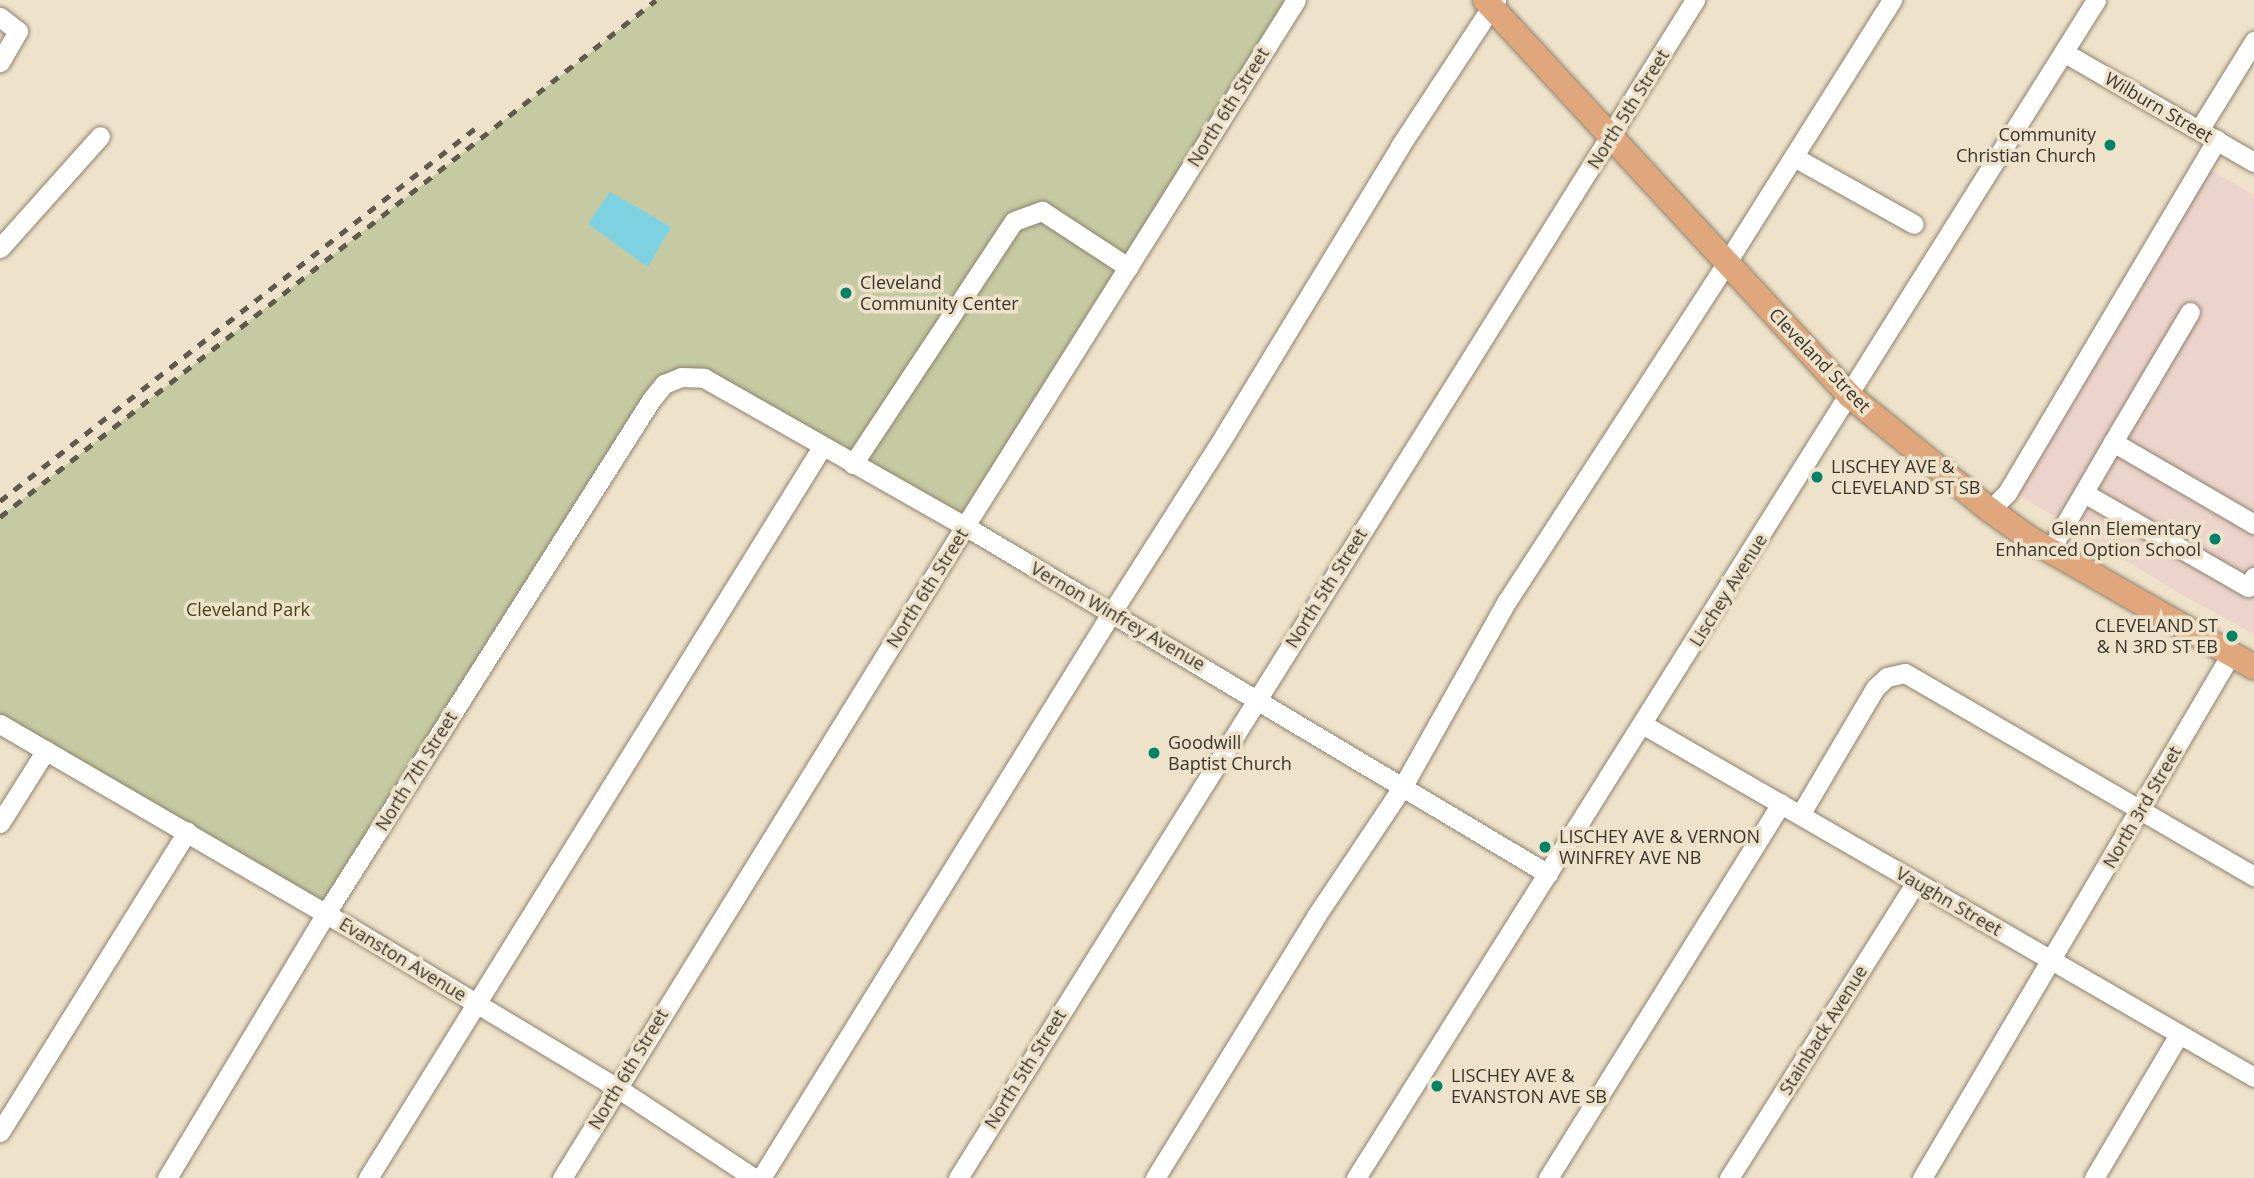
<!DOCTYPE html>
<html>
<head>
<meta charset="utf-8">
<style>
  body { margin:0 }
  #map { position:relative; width:2254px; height:1178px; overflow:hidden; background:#eee2ca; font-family:"Open Sans",sans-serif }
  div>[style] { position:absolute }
  .education>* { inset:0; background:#ecd3cb }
  .green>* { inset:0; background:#c5caa2 }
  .water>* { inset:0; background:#7dd2e2 }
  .roads { filter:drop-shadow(0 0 2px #8d826c) drop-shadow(0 0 2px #8d826c) }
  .minor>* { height:19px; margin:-9.5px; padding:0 9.5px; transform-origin:9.5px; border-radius:9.5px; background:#fff }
  .major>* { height:24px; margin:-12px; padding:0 12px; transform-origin:12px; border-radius:12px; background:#e1a77c }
  .rail>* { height:5px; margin-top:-2.5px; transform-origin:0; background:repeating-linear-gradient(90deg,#605a4d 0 9px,transparent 0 18px) }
  .dots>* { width:19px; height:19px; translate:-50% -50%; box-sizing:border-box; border:4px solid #eee2ca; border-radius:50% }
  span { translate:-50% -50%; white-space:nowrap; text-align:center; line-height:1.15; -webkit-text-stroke:7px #eee2ca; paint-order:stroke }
  .street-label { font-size:18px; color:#39352b }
  .poi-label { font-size:18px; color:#39352b }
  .right { translate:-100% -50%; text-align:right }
  .left { translate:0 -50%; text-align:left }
  .park-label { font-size:18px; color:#434615 }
</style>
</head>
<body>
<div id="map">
  <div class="education">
    <i style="clip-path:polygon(2207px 168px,2254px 195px,2254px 634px,2179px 593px,2016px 493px)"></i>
  </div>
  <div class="green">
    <i style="clip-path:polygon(657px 0,1282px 0,1291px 6px,965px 526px,704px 378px,673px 386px,651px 400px,326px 913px,0 729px,0 517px)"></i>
  </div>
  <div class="water">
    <i style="clip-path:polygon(610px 192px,671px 227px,648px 267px,588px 224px)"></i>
  </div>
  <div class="roads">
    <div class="minor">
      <i style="left:0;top:17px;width:23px;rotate:38deg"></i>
      <i style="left:18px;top:31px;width:36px;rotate:120deg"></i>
      <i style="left:2065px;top:53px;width:218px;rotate:30deg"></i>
      <i style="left:2199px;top:130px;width:105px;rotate:-58.3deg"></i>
      <i style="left:1794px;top:157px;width:137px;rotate:29.2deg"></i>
      <i style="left:0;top:248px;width:150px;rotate:-48.2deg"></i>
      <i style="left:2113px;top:442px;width:151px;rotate:-59.4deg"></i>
      <i style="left:853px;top:464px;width:291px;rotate:-56.5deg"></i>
      <i style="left:1014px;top:221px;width:30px;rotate:-20deg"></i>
      <i style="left:1042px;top:211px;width:103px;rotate:33.1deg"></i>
      <i style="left:2084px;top:493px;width:189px;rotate:29.8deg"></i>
      <i style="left:2248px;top:587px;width:12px;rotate:-59deg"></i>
      <i style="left:1990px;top:510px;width:24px;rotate:-45deg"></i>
      <i style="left:2007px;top:493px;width:411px;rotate:-59.3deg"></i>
      <i style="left:2050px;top:550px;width:125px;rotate:-59.7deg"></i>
      <i style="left:2113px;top:442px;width:163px;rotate:30.2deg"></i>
      <i style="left:0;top:724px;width:400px;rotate:30.2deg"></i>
      <i style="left:346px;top:925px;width:315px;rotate:31deg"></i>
      <i style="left:616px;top:1087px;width:165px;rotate:33.4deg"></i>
      <i style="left:1644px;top:725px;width:704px;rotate:29.99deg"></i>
      <i style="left:1800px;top:815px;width:147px;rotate:-59.4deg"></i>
      <i style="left:1875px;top:688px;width:16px;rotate:-43deg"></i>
      <i style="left:1887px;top:677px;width:18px;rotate:-13deg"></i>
      <i style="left:1905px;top:673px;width:404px;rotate:30.2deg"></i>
      <i style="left:0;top:823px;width:86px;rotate:-57.8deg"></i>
      <i style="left:0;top:1132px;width:354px;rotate:-58.1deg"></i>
      <i style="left:167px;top:1178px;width:309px;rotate:-59deg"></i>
      <i style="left:326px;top:913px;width:607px;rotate:-57.64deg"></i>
      <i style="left:651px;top:400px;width:21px;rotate:-51deg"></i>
      <i style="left:664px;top:384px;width:18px;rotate:-22deg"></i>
      <i style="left:681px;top:377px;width:23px;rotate:2deg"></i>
      <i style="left:704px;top:378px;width:300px;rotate:29.6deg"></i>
      <i style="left:965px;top:526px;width:679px;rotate:30.83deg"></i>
      <i style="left:368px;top:1178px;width:861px;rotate:-58.16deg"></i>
      <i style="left:562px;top:1178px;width:766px;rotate:-58.28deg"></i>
      <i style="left:965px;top:526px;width:621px;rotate:-57.82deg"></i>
      <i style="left:761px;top:1178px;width:666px;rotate:-58.2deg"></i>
      <i style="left:1112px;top:612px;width:209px;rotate:-57.5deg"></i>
      <i style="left:1224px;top:436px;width:339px;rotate:-58.7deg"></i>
      <i style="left:1400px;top:146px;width:175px;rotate:-56.7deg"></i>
      <i style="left:958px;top:1178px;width:1390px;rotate:-57.97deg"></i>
      <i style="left:1155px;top:1178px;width:308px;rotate:-58.4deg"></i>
      <i style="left:1316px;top:916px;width:156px;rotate:-56.2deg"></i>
      <i style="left:1403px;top:786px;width:212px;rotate:-60.7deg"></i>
      <i style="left:1507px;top:601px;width:404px;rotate:-57deg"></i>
      <i style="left:1727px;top:262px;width:310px;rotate:-57.8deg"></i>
      <i style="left:1356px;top:1178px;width:1391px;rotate:-57.86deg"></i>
      <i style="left:1548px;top:1178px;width:441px;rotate:-58.1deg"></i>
      <i style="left:1729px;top:1178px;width:350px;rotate:-57.7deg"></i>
      <i style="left:1922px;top:1178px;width:608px;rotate:-59.47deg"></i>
      <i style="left:2094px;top:1178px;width:167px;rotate:-59.4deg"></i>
    </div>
    <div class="major">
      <i style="left:1485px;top:0;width:539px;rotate:47.33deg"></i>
      <i style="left:1850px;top:396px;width:181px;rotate:39.2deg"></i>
      <i style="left:1990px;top:510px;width:52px;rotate:35.5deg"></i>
      <i style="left:2032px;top:540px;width:256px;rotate:29.8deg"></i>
    </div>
  </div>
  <div class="rail">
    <i style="left:0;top:501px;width:606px;rotate:-38.1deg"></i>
    <i style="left:0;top:517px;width:835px;rotate:-38.24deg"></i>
  </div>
  <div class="dots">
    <i style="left:2110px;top:145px;background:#008365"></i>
    <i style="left:846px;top:293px;background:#008365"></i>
    <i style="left:1817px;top:477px;background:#008365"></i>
    <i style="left:2215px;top:539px;background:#008365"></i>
    <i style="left:2232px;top:636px;background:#008365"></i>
    <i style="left:1154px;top:753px;background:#008365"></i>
    <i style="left:1545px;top:847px;background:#008365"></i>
    <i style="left:1437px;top:1086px;background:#008365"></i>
  </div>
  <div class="street-label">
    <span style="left:1228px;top:107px;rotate:-58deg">North 6th Street</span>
    <span style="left:2159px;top:107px;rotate:30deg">Wilburn Street</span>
    <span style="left:1628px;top:109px;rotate:-58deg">North 5th Street</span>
    <span style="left:1820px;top:360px;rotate:46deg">Cleveland Street</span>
    <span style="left:927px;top:588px;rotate:-58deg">North 6th Street</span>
    <span style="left:1326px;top:588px;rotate:-58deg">North 5th Street</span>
    <span style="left:1728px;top:590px;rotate:-58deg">Lischey Avenue</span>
    <span style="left:1118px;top:616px;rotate:30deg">Vernon Winfrey Avenue</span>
    <span style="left:416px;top:771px;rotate:-58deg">North 7th Street</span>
    <span style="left:2142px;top:807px;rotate:-60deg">North 3rd Street</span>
    <span style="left:1949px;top:901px;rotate:30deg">Vaughn Street</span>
    <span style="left:403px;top:959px;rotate:31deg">Evanston Avenue</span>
    <span style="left:1823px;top:1030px;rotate:-58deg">Stainback Avenue</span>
    <span style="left:628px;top:1069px;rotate:-59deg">North 6th Street</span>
    <span style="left:1025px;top:1069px;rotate:-58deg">North 5th Street</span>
  </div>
  <div class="poi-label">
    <span class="right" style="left:2096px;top:145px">Community<br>Christian Church</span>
    <span class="left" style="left:860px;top:293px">Cleveland<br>Community Center</span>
    <span class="left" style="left:1831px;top:477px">LISCHEY AVE &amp;<br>CLEVELAND ST SB</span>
    <span class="right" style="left:2201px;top:539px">Glenn Elementary<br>Enhanced Option School</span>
    <span class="right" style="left:2218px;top:636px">CLEVELAND ST<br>&amp; N 3RD ST EB</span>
    <span class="left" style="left:1168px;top:753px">Goodwill<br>Baptist Church</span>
    <span class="left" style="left:1559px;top:847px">LISCHEY AVE &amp; VERNON<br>WINFREY AVE NB</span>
    <span class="left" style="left:1451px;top:1086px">LISCHEY AVE &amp;<br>EVANSTON AVE SB</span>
  </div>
  <div class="park-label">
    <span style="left:248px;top:609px">Cleveland Park</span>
  </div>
</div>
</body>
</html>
